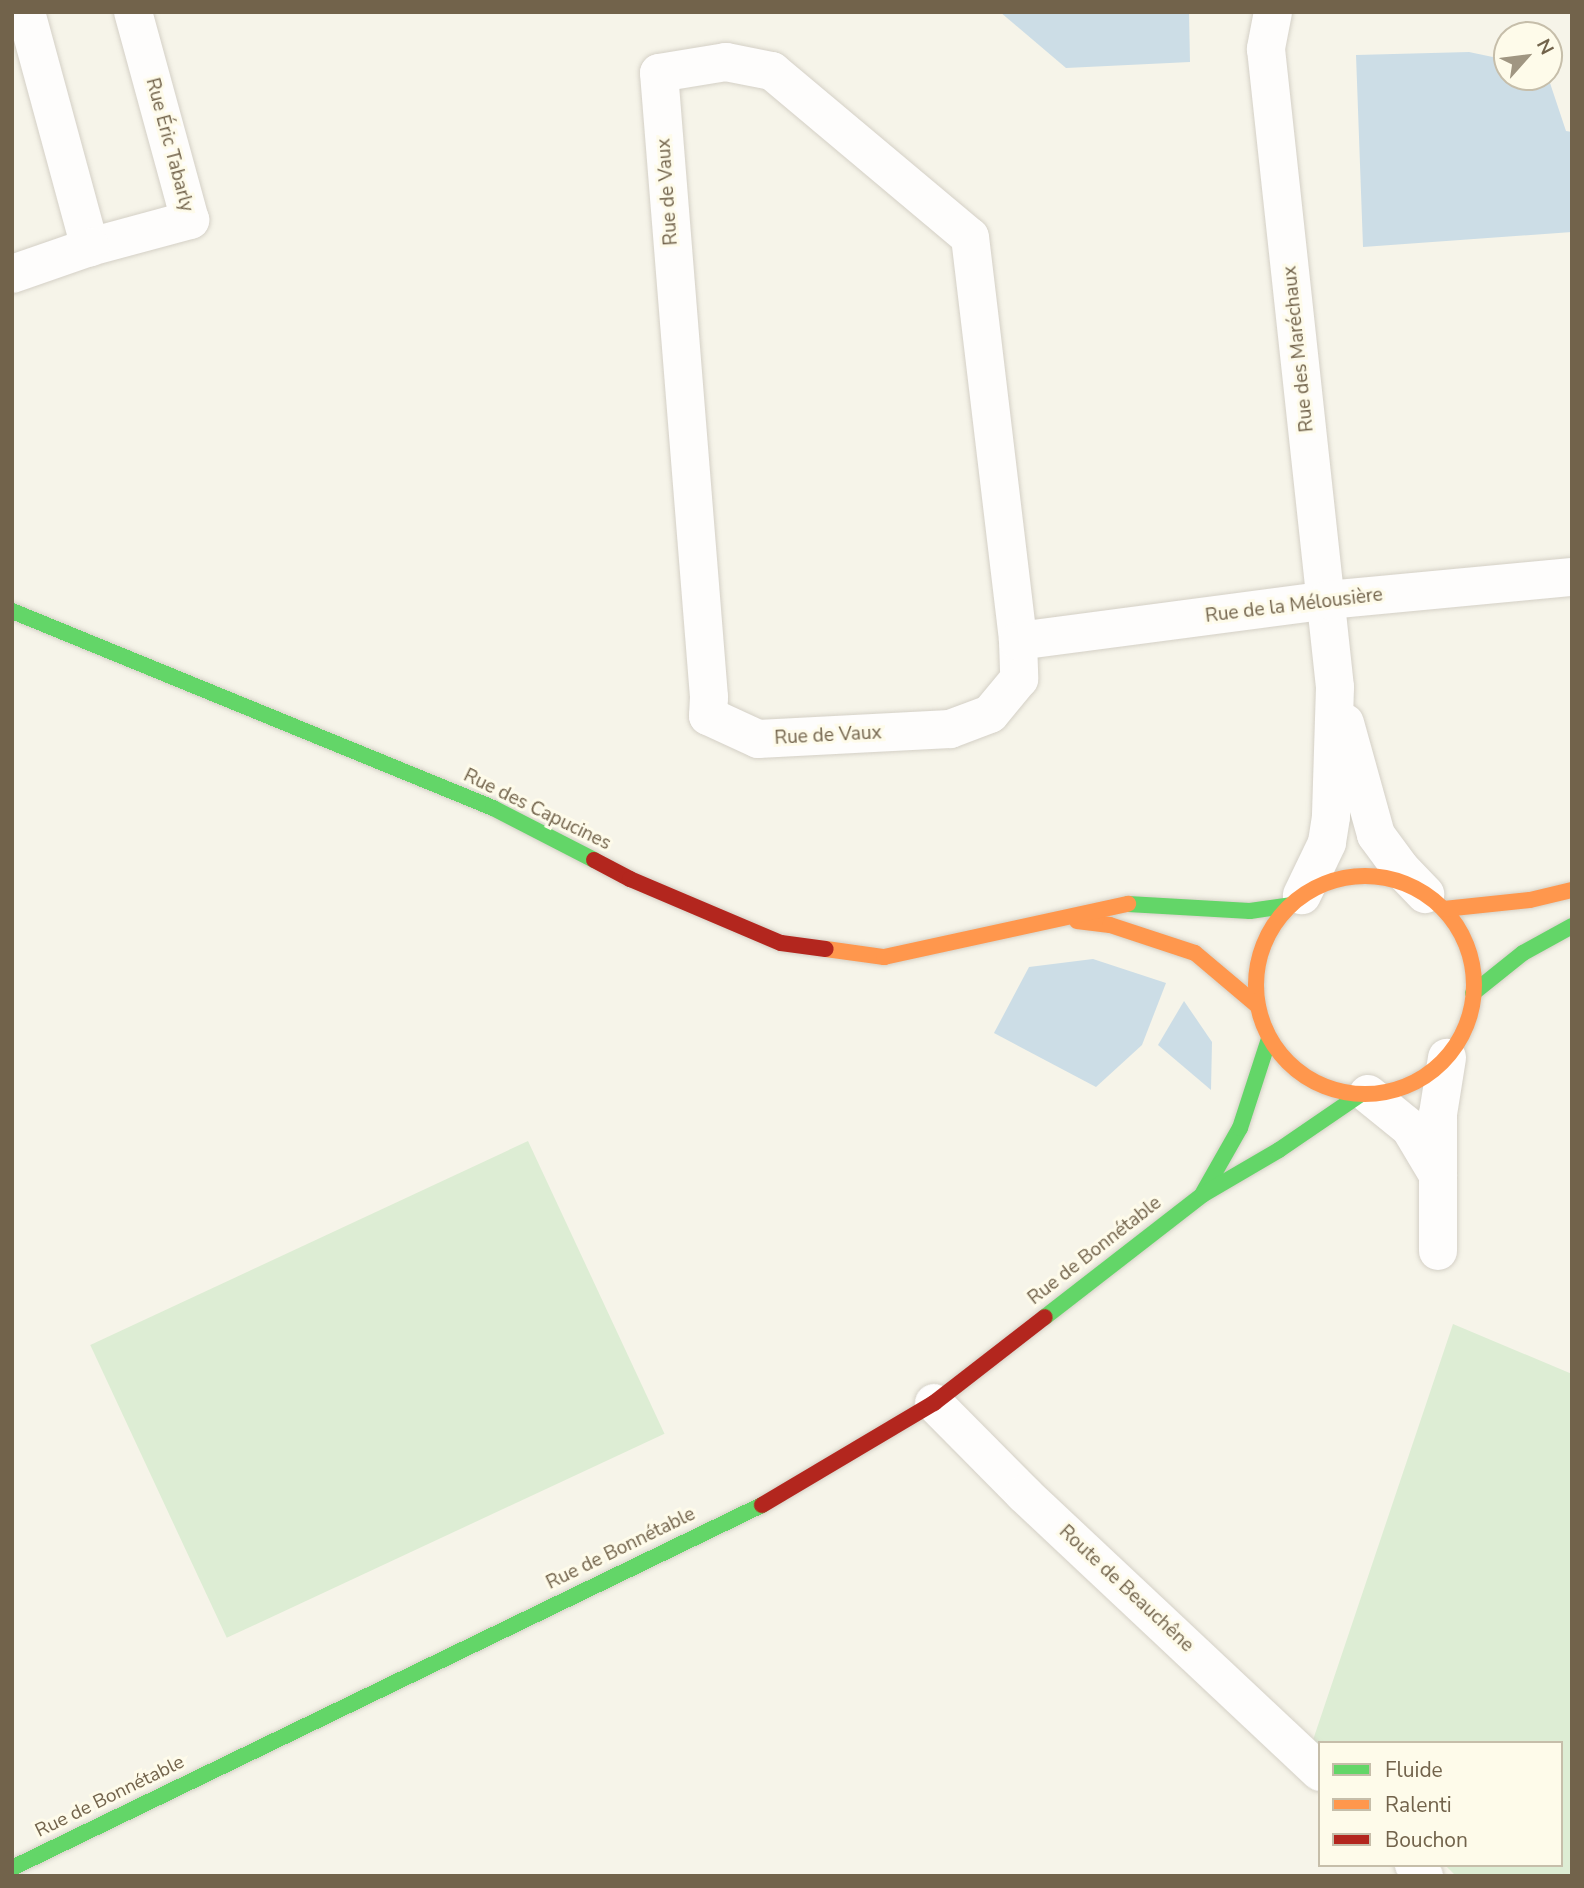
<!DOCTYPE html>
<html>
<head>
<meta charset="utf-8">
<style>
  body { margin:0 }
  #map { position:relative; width:1584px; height:1888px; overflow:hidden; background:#f6f4e9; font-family:"Nunito Sans",sans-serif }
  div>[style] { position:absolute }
  .green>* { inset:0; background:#ddedd4; transform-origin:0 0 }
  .water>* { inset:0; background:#ccdde6 }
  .roads { filter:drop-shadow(0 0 2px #d4d0c6) drop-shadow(0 0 2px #d4d0c6) }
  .street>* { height:38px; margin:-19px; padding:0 19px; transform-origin:19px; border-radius:19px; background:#fefdfc }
  .fast>* { height:16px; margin:-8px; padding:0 8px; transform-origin:8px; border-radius:8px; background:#63d668 }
  .slow>* { height:16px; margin:-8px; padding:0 8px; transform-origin:8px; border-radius:8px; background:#ff974d }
  .slow>.ring { margin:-8px; padding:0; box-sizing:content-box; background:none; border:16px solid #ff974d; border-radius:50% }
  .jam>* { height:16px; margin:-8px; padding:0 8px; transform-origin:8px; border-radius:8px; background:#b3261e }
  span { translate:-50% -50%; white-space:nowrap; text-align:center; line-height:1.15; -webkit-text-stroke:6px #fefbea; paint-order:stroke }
  .street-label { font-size:19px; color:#72634b }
  .frame { position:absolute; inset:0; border:14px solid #72634b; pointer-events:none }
  .legend { position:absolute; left:1318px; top:1741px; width:245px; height:126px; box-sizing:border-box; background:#fefbea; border:2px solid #c6beaa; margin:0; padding:9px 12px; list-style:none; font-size:21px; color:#72634b }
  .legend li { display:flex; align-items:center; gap:14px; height:35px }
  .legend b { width:35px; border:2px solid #c6beaa }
  .north { position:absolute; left:1493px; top:21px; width:70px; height:70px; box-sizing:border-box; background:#fefbea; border:2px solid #c6beaa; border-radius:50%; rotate:62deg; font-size:19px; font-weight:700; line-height:28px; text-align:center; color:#72634b }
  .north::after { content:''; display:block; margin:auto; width:24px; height:32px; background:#a09682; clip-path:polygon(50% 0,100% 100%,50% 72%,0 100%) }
</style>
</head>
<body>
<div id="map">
  <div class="green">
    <i style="left:528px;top:1141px;width:323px;height:483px;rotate:65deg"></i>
    <i style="clip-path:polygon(1453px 1324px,1572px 1374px,1572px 1876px,1456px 1876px,1445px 1865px,1561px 1865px,1561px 1743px,1320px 1743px,1320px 1746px,1313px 1740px)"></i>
  </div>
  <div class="water">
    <i style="clip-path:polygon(1000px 12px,1189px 12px,1190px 62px,1066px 68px)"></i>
    <i style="clip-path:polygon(1469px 52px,1507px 60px,1507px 77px,1548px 77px,1566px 131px,1572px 132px,1572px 232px,1363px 247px,1356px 55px)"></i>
    <i style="clip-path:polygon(1093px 959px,1166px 983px,1142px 1045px,1096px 1087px,994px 1033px,1029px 967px)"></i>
    <i style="clip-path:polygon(1184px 1001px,1212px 1042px,1211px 1090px,1158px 1045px)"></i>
  </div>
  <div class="roads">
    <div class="street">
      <i style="left:26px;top:12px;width:244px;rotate:74.8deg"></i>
      <i style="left:90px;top:247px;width:104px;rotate:-15.1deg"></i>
      <i style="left:190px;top:220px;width:216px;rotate:-105.3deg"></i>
      <i style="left:1273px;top:12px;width:38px;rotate:101deg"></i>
      <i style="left:1266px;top:49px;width:642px;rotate:83.83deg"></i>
      <i style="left:1335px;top:687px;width:130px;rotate:91.8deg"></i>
      <i style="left:1331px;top:817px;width:26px;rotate:99deg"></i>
      <i style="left:1327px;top:843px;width:58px;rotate:115.7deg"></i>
      <i style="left:726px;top:62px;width:47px;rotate:11.1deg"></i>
      <i style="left:772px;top:71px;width:258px;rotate:40deg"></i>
      <i style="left:970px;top:237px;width:407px;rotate:83.2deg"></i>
      <i style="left:1018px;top:641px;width:38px;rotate:88deg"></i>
      <i style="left:1019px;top:679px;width:45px;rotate:129.6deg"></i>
      <i style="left:990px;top:714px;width:43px;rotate:159.4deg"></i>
      <i style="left:950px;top:729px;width:192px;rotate:177deg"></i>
      <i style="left:758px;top:739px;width:55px;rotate:-155.3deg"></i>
      <i style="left:708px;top:716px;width:19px;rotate:-87deg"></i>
      <i style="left:709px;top:697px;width:626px;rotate:-94.58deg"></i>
      <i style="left:659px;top:73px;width:68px;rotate:-9.3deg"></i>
      <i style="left:12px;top:274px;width:83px;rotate:-19.1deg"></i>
      <i style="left:1018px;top:641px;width:313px;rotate:-7.5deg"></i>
      <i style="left:1328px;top:600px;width:245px;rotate:-5.4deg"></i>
      <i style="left:1345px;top:723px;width:116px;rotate:74.5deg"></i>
      <i style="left:1376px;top:835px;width:42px;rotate:53.7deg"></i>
      <i style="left:1401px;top:869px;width:35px;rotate:46deg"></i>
      <i style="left:1368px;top:1094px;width:54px;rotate:39deg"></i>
      <i style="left:1410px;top:1128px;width:55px;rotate:59.2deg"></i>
      <i style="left:1438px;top:1251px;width:137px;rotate:-90deg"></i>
      <i style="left:1438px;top:1114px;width:57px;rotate:-80.9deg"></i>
      <i style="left:934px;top:1403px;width:128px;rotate:45.3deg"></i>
      <i style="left:1024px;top:1494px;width:406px;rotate:43.2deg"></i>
      <i style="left:1414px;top:1865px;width:15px;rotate:48deg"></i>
    </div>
    <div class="fast">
      <i style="left:12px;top:611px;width:520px;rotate:22.27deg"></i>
      <i style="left:493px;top:808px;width:114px;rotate:27.2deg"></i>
      <i style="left:1128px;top:904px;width:122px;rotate:3.3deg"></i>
      <i style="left:1250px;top:911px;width:41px;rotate:-8.3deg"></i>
      <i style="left:1473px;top:993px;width:64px;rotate:-38.7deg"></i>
      <i style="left:1523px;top:953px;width:56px;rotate:-28.9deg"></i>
      <i style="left:1203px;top:1193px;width:75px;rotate:-60.4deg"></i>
      <i style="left:1240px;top:1128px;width:94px;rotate:-72deg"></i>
      <i style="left:1045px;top:1317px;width:199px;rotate:-37.8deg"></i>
      <i style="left:1202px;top:1195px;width:89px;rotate:-30.3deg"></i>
      <i style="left:1279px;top:1150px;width:99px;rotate:-34.3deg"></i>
      <i style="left:12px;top:1868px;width:833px;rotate:-25.83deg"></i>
    </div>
    <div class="slow">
      <i class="ring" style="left:1256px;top:876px;width:202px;height:202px"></i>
      <i style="left:1444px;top:909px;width:86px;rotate:-6deg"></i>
      <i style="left:1530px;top:900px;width:43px;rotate:-13.4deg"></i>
      <i style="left:1077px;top:921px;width:33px;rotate:7deg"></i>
      <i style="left:1110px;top:925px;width:89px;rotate:18.2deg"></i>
      <i style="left:1195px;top:953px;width:82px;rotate:40.1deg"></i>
      <i style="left:826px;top:949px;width:59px;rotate:7.9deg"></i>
      <i style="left:884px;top:957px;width:250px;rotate:-12.3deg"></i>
    </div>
    <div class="jam">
      <i style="left:594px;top:860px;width:41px;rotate:27.8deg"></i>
      <i style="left:630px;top:879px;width:164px;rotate:23deg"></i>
      <i style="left:781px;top:943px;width:45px;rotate:7.6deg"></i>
      <i style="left:762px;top:1505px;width:200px;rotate:-30.7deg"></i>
      <i style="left:934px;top:1403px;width:140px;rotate:-37.8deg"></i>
    </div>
  </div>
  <div class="street-label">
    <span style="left:169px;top:145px;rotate:75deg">Rue Éric Tabarly</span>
    <span style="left:668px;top:192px;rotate:-94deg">Rue de Vaux</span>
    <span style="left:1299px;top:349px;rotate:-96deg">Rue des Maréchaux</span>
    <span style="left:1294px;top:606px;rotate:-7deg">Rue de la Mélousière</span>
    <span style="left:828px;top:736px;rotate:-3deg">Rue de Vaux</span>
    <span style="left:537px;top:810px;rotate:26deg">Rue des Capucines</span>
    <span style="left:1095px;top:1251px;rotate:-38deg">Rue de Bonnétable</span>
    <span style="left:621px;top:1549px;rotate:-26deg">Rue de Bonnétable</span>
    <span style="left:1126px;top:1589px;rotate:43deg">Route de Beauchêne</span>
    <span style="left:110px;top:1797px;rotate:-26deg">Rue de Bonnétable</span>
  </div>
  <div class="frame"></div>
  <ul class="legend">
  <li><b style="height:9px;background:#63d668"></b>Fluide</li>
  <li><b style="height:9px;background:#ff974d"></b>Ralenti</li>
  <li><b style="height:9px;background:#b3261e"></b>Bouchon</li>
  </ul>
  <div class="north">N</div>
</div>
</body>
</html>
